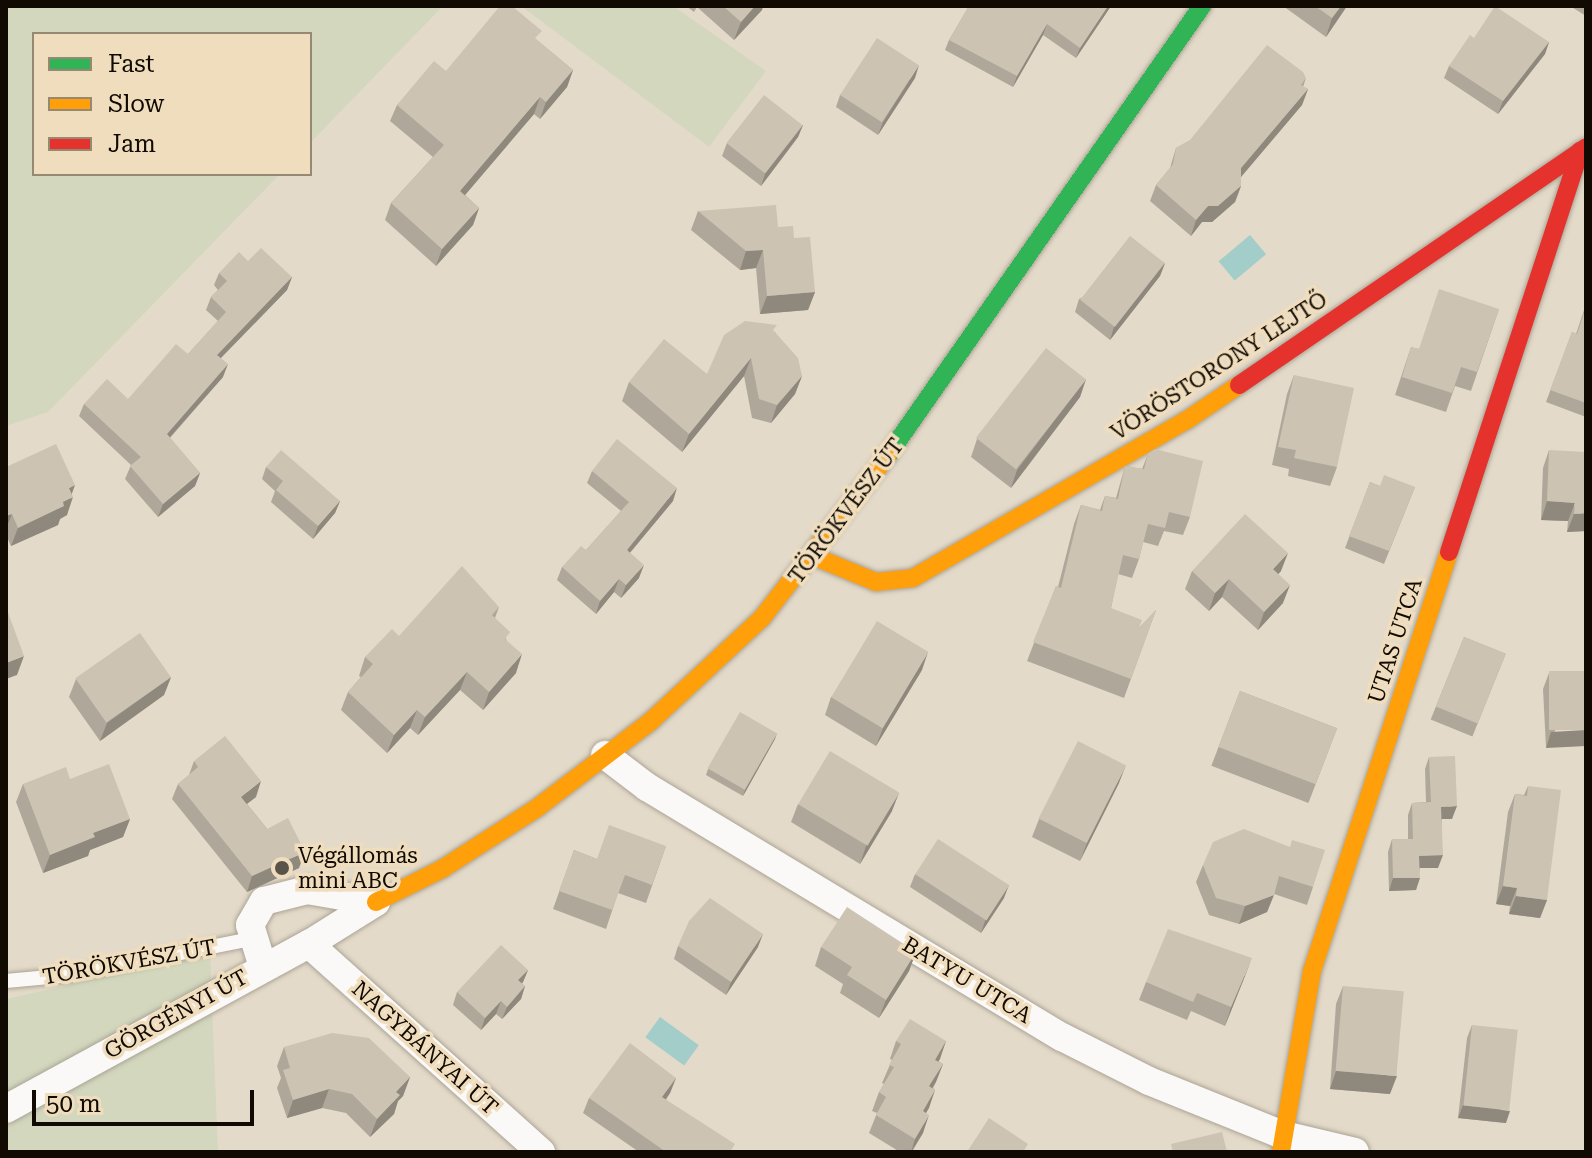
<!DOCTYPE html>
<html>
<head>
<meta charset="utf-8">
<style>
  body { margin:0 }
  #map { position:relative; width:1592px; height:1158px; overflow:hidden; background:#e4dac9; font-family:"Roboto Serif",serif }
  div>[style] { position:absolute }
  .green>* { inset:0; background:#d2d7bd }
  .water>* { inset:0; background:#a3cdc9; transform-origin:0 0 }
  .roads { filter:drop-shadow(0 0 2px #aba496) drop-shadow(0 0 2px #aba496) }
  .lane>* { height:14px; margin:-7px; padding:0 7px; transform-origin:7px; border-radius:7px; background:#fbf9f7 }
  .street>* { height:28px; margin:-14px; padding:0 14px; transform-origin:14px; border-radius:14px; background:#fbf9f7 }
  .fast>* { height:18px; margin:-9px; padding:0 9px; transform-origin:9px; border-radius:9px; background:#30b455 }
  .slow>* { height:18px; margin:-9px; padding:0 9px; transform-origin:9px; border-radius:9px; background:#ff9f0a }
  .jam>* { height:18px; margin:-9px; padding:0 9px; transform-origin:9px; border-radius:9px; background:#e5322d }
  .wall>* { inset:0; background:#afa89a; transform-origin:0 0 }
  .shaded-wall>* { inset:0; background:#8f887d }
  .building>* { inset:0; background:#ccc3b3; transform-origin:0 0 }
  .dots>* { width:22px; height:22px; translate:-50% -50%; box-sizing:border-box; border:4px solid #efddbe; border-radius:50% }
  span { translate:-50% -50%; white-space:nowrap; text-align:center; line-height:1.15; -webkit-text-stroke:7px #efddbe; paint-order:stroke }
  .street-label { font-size:22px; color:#100a02 }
  .poi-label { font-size:22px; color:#100a02 }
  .left { translate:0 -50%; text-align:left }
  .frame { position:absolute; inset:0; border:8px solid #100a02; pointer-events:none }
  .legend { position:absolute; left:32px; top:32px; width:280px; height:144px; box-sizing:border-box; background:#efddbe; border:2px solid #968973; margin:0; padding:10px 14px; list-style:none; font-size:24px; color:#100a02 }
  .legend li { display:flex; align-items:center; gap:16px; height:40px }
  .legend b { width:40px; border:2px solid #968973 }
  .scale { position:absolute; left:32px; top:1090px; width:222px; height:36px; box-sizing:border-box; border:4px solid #100a02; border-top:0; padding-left:10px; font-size:24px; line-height:28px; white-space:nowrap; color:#100a02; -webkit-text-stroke:6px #efddbe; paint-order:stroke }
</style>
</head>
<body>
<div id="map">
  <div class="green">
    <i style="clip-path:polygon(6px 6px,443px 6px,310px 143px,310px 34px,34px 34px,34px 174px,280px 174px,48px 412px,6px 426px)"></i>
    <i style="clip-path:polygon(521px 6px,673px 6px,766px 71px,709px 147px)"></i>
    <i style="clip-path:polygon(210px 954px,218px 1152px,6px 1152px,6px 999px)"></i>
  </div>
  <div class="water">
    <i style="left:1250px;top:235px;width:25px;height:41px;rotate:50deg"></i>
    <i style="left:660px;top:1017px;width:48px;height:25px;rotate:36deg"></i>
  </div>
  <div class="roads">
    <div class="lane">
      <i style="left:6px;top:981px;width:65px;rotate:-5.3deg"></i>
      <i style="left:71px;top:975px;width:184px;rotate:-11.3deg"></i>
    </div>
    <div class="street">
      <i style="left:605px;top:755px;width:53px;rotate:37.3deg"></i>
      <i style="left:647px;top:787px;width:484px;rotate:31.1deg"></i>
      <i style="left:1062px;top:1037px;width:97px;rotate:26.8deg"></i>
      <i style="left:1149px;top:1081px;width:141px;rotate:22deg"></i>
      <i style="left:1280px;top:1134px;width:77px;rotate:13.5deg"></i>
      <i style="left:309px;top:944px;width:312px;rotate:41.9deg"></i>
      <i style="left:263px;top:967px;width:44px;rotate:-107.2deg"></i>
      <i style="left:250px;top:925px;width:28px;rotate:-60deg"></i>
      <i style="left:264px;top:901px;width:44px;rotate:-14.3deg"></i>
      <i style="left:307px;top:890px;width:70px;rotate:9.9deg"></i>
      <i style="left:6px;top:1109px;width:345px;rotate:-28.6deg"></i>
      <i style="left:309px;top:944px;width:79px;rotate:-32.1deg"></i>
    </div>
    <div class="fast">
      <i style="left:888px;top:455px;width:548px;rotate:-55.03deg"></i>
    </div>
    <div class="slow">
      <i style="left:815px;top:557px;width:66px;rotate:22.3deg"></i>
      <i style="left:876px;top:582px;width:37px;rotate:-6deg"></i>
      <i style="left:913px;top:578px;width:316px;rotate:-30deg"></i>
      <i style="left:1187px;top:420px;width:63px;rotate:-33.9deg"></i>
      <i style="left:376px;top:902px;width:74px;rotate:-26.6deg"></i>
      <i style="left:442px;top:869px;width:113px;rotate:-32.7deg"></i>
      <i style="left:537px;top:808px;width:142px;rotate:-37.3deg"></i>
      <i style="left:650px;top:722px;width:153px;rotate:-42.9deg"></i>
      <i style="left:762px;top:618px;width:206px;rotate:-52.3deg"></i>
      <i style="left:1281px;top:1152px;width:184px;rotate:-80.3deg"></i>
      <i style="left:1312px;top:971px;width:441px;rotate:-71.9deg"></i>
    </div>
    <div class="jam">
      <i style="left:1239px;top:385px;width:421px;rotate:-34.4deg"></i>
      <i style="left:1449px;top:552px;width:422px;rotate:-71.9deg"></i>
    </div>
  </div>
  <div class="wall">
    <i style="clip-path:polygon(686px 6px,763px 6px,762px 10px,734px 40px,697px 7px,694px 12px)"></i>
    <i style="clip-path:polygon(969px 6px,1111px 6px,1076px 58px,1043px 35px,1013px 87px,945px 50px,949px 40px)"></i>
    <i style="clip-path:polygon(1283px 6px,1347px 6px,1326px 37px)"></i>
    <i style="clip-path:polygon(1570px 6px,1586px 6px,1586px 16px)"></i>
    <i style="clip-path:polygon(1474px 38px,1549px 42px,1545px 54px,1498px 114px,1444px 78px,1449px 66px)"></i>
    <i style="clip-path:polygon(538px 41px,573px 70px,567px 87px,540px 119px,534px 114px,465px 195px,479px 208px,473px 225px,436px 266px,385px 220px,391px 203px,433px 157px,390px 121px,397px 105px,446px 71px)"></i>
    <i style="clip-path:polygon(915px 78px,878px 135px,836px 107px,840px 95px)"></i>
    <i style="clip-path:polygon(1306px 78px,1303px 87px,1308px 89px,1302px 105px,1241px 177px,1241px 186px,1235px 202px,1212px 222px,1202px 222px,1191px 236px,1150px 201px,1156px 185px,1170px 168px,1176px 148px)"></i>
    <i style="clip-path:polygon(803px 125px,798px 137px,761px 186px,722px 156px,727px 143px)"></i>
    <i style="clip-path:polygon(698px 211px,778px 227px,794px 238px,815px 292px,808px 310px,760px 314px,756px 268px,740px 270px,691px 230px)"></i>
    <i style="clip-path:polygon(248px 261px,292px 277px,287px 290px,221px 358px,223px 377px,170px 438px,200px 473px,195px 486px,158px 517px,125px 479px,131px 465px,79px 416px,84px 404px,128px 399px,188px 354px,218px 321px,206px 310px,211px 297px,218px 290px,214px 285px,219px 273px)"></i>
    <i style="clip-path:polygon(1165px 263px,1160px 276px,1110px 340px,1075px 312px,1079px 299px)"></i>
    <i style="clip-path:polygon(1586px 304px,1586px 417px,1546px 402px,1572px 332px,1576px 334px)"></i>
    <i style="clip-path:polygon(1499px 309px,1471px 391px,1455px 386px,1446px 412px,1395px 395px,1411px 347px,1418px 349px)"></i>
    <i style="clip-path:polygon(775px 332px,802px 376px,795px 394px,771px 423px,752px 418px,744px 376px,682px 452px,622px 401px,629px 382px,707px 374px)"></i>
    <i style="clip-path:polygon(1294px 375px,1337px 467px,1330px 486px,1288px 476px,1289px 469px,1272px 465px,1287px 394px)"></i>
    <i style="clip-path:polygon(1086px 379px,1080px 397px,1011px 488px,971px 457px,977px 439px)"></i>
    <i style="clip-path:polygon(1549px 450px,1586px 531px,1567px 532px,1568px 521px,1541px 520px,1543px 468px)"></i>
    <i style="clip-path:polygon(1148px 454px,1190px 517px,1183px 535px,1164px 531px,1158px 546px,1143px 542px,1139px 559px,1132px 578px,1118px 574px,1111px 608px,1139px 628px,1156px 610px,1124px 698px,1027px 661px,1056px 586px,1058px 587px,1074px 524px,1081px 505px,1100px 510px,1105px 496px,1116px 498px,1125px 466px,1142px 469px)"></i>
    <i style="clip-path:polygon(6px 467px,72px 493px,67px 515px,60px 519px,58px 525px,11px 546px,6px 535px)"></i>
    <i style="clip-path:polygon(266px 467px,340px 501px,335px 513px,313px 539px,271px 502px,275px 491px,262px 479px)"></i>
    <i style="clip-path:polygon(592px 471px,673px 501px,630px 553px,639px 578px,621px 598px,614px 592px,596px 614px,557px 580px,562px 567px,586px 550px,621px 511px,587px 483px)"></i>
    <i style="clip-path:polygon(1370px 482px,1380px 486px,1415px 487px,1384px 564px,1345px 548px)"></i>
    <i style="clip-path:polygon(1192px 571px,1281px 571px,1278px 574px,1283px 603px,1258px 630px,1222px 597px,1209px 611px,1185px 589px)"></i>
    <i style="clip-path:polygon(499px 607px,495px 618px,507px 641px,516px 673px,483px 710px,460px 690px,418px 735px,410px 728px,387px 753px,341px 710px,348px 692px,361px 677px,359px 676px,365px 657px,399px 636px)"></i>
    <i style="left:1464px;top:637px;width:45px;height:89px;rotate:22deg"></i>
    <i style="clip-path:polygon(922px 670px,876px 746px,825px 715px,831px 697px)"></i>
    <i style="clip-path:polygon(1586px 671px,1546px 748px,1543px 689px,1549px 673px)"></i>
    <i style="clip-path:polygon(171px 677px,164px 695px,100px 741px,69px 697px,76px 679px)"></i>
    <i style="left:1240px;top:691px;width:104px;height:80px;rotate:21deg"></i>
    <i style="clip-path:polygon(775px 739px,743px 796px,706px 775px,708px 769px)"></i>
    <i style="clip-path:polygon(1429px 757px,1452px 819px,1442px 819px,1438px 868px,1420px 868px,1416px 890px,1389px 891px,1388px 852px,1392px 839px,1408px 839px,1408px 815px,1412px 803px,1426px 802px,1425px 769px)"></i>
    <i style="clip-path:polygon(194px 761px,256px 797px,247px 804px,299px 868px,247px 892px,172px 799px,178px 784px,189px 775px)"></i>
    <i style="clip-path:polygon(70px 779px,130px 819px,123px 837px,90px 850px,88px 856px,43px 873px,16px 802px,23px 784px)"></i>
    <i style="clip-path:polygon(1119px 783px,1080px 861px,1032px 837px,1039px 819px)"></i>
    <i style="clip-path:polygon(1528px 786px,1547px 900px,1540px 918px,1509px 914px,1510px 906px,1496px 904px,1508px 812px,1515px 794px,1524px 795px)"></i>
    <i style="clip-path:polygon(798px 804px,892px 811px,860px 864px,791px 822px)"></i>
    <i style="clip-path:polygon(666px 846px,646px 903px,618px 893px,606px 929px,553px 909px,574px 850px,597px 859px)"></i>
    <i style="clip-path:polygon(1289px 847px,1313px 887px,1307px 905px,1274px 894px,1267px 912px,1239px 924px,1209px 915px,1196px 882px,1203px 865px)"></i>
    <i style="clip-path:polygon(915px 874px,1004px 898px,981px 933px,910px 887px)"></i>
    <i style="clip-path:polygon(678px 946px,758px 947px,726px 995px,674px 959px)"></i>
    <i style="clip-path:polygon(821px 947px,916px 952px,909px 971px,879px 1018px,840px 993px,843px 984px,815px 966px)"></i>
    <i style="clip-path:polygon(528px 970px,522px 984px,525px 986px,521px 999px,502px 1019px,496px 1014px,481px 1030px,453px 1005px,457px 992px)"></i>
    <i style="clip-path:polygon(1245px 976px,1225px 1026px,1191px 1011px,1187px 1020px,1139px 1000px,1146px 982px)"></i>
    <i style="clip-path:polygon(1343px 986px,1390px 1094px,1330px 1089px,1336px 1004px)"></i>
    <i style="clip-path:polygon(1472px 1025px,1506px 1123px,1458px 1118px,1467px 1038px)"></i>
    <i style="clip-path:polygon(896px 1041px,946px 1041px,938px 1061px,943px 1064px,933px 1088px,935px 1090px,926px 1113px,923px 1133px,912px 1152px,900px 1152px,869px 1133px,877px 1113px,872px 1111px,879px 1092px,884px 1084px,882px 1083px,892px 1060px,890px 1059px)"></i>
    <i style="clip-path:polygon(284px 1047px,410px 1077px,403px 1096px,398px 1101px,394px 1114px,370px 1137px,346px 1113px,322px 1108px,287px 1118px,277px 1088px,281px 1078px,277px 1066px)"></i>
    <i style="clip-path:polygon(676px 1078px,670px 1093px,666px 1100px,732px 1152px,639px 1152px,583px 1113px,589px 1098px)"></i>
    <i style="clip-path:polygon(1586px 1081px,1586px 1122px,1584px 1087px)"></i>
  </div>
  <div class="shaded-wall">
    <i style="clip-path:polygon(755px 6px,763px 6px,762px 10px,734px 40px,741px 22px)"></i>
    <i style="clip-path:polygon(1108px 6px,1111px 6px,1076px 58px,1080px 48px)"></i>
    <i style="clip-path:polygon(1341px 6px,1347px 6px,1326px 37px,1332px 18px)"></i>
    <i style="clip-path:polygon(1047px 24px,1043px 35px,1013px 87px,1017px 76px)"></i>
    <i style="clip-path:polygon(1549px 42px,1545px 54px,1498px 114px,1503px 101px)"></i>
    <i style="clip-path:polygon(919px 65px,915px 78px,878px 135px,883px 122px)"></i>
    <i style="clip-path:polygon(573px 70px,567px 87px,540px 119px,546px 102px)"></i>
    <i style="clip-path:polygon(1308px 89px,1302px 105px,1235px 184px,1241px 168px)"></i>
    <i style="clip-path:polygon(540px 97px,534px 114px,454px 208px,460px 191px)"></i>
    <i style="clip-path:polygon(803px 125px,798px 137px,761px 186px,765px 174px)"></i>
    <i style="clip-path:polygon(1241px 186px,1235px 202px,1212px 222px,1202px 222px,1191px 236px,1196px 220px,1208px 206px)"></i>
    <i style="clip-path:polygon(479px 208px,473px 225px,436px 266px,442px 249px)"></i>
    <i style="clip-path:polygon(763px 250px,756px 268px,740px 270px,746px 251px)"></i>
    <i style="clip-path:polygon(1165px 263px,1160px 276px,1110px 340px,1114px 327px)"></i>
    <i style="clip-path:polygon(292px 277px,287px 290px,212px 367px,217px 355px)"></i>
    <i style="clip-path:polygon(815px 292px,808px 310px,760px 314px,767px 296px)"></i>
    <i style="clip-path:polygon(751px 358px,744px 376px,682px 452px,689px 434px)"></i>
    <i style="clip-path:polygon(228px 364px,223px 377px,162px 446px,167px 434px)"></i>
    <i style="clip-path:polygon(802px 376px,795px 394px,771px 423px,777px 405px)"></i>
    <i style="clip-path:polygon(1086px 379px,1080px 397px,1011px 488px,1017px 470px)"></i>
    <i style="clip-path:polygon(200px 473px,195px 486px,158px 517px,163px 504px)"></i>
    <i style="clip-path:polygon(75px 485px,70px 499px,73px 497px,67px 515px,60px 519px,58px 525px,11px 546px,18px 528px,69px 488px)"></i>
    <i style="clip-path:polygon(677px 488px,673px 501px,622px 562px,627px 550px)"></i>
    <i style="clip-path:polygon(340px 501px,335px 513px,313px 539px,318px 526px)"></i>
    <i style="clip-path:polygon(1547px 501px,1575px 503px,1568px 521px,1541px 520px)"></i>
    <i style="clip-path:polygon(1586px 513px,1586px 531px,1567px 532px,1574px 514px)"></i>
    <i style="clip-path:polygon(12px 514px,6px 529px,6px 516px)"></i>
    <i style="clip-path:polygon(1288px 553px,1281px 571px,1266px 588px,1273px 569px)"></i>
    <i style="clip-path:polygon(644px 565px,639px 578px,621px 598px,626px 585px)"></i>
    <i style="clip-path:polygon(619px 579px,614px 592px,596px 614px,600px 601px)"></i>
    <i style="clip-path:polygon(1229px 579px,1222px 597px,1209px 611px,1215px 593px)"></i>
    <i style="clip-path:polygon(1290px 585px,1283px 603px,1258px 630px,1264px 612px)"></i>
    <i style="clip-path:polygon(928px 652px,922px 670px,876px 746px,883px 728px)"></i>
    <i style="clip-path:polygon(522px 654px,516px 673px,483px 710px,489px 692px)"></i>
    <i style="clip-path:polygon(24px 656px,17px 675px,6px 679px,6px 663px)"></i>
    <i style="clip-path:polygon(467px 672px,460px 690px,418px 735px,425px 717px)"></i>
    <i style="clip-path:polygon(171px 677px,164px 695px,100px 741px,107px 723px)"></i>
    <i style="clip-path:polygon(417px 710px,410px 728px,387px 753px,394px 735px)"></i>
    <i style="clip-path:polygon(1586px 730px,1586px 746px,1546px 748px,1551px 732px)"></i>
    <i style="clip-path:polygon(777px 733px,775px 739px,743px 796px,745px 790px)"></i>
    <i style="clip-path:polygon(1126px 765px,1119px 783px,1080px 861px,1087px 843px)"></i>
    <i style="clip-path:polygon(261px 781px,256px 797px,236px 812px,241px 797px)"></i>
    <i style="clip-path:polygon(899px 793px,892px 811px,860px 864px,866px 846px)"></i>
    <i style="clip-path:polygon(1457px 806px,1452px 819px,1437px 819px,1441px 807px)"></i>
    <i style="clip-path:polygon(130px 819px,123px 837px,90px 850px,88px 856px,43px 873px,50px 855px,93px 833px)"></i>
    <i style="clip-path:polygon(305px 852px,299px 868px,247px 892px,252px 876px)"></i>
    <i style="clip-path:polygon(1443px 855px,1438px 868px,1415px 868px,1419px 856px)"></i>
    <i style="clip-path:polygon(1393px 878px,1420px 878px,1416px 890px,1389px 891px)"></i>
    <i style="clip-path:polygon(1009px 885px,1004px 898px,981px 933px,985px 921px)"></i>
    <i style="clip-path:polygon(1503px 886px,1517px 888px,1510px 906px,1496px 904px)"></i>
    <i style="clip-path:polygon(1274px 895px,1267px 912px,1239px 924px,1245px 906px)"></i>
    <i style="clip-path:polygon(1516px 896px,1547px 900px,1540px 918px,1509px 914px)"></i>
    <i style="clip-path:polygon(763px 934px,758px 947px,726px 995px,731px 982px)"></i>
    <i style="clip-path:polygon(916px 952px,909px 971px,879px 1018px,886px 1000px)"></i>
    <i style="clip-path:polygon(1252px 958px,1245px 976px,1225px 1026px,1231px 1007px)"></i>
    <i style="clip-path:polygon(528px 970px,523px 982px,514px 993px,518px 980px)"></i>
    <i style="clip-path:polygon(525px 986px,521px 999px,502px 1019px,507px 1007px)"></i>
    <i style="clip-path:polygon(501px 1001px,496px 1014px,481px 1030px,485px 1018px)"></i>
    <i style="clip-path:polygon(946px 1041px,940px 1059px,928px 1078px,935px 1060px)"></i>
    <i style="clip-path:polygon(943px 1064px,936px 1082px,923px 1104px,929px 1086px)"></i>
    <i style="clip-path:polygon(1336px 1071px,1397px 1076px,1390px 1094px,1330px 1089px)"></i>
    <i style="clip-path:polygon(410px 1077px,403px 1096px,398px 1101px,394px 1114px,370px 1137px,377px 1119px,396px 1092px)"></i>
    <i style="clip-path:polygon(676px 1078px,670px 1093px,656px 1112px,662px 1097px)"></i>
    <i style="clip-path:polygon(329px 1089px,322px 1108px,287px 1118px,293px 1100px)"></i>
    <i style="clip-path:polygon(935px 1090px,929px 1108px,916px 1130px,923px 1111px)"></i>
    <i style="clip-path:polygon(1463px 1105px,1510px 1111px,1506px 1123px,1458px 1118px)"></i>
    <i style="clip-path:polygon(929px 1115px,923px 1133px,911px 1152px,915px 1139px)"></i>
  </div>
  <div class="building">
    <i style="clip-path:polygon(500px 6px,512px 6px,542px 31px,535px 38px,573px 70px,546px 102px,540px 97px,460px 191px,479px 208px,442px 249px,391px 203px,444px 145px,397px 105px,434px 61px,446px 71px)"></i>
    <i style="clip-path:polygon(723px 6px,755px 6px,741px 22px)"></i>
    <i style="clip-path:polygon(969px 6px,1108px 6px,1080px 48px,1047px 24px,1017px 76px,949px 40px)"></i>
    <i style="clip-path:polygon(1315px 6px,1341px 6px,1332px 18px)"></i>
    <i style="clip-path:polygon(1495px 6px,1549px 42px,1503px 101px,1449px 66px,1470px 35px,1474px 38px)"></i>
    <i style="left:877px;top:38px;width:50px;height:68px;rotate:33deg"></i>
    <i style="clip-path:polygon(1267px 45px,1303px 72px,1306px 78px,1301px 85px,1308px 89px,1241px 168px,1241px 186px,1218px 206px,1208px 206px,1196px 220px,1156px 185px,1173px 164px,1176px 148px,1190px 140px)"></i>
    <i style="left:764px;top:95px;width:49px;height:61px;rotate:38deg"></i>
    <i style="clip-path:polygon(776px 205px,778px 227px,793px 226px,794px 238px,810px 237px,815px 292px,767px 296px,763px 250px,746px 251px,698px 211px)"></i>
    <i style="left:1130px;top:236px;width:44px;height:81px;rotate:38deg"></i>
    <i style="clip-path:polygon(261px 248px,292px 277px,217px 355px,228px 364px,167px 434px,200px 473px,163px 504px,130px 466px,141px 457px,84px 404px,107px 379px,128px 399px,176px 344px,188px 354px,226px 312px,211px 297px,227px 281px,219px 273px,239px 252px,248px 261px)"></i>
    <i style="clip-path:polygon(1439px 289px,1499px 309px,1477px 372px,1461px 367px,1452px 393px,1402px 377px,1411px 347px,1419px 349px)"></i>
    <i style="clip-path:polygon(1586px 306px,1586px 403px,1550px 390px,1572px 332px,1577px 334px)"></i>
    <i style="clip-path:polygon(745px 321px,777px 325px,773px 330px,798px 358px,802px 376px,777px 405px,759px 399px,751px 358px,689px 434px,629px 382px,664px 339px,707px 374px,724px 335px)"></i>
    <i style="left:1046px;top:348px;width:51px;height:114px;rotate:38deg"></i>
    <i style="clip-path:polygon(1294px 375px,1354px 388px,1337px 467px,1294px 458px,1296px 450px,1278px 447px)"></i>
    <i style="clip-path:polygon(617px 439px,677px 488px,627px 550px,644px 565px,626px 585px,619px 579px,600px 601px,562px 567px,581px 546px,586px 550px,629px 502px,592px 471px)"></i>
    <i style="clip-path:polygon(56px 444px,75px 485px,69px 488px,73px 497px,63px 502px,64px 506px,18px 528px,12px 514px,6px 516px,6px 467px)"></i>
    <i style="clip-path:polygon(1155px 449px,1203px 461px,1190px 517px,1169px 512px,1165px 528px,1148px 524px,1139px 559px,1123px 555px,1111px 608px,1142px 620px,1139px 628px,1156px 610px,1131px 679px,1033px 642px,1056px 586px,1061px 588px,1081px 505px,1102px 511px,1105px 496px,1118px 499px,1125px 466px,1144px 469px,1148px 454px)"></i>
    <i style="clip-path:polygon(281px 450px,340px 501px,318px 526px,276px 490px,283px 481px,266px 467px)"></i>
    <i style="clip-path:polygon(1549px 450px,1586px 452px,1586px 513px,1574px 514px,1575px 503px,1547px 501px)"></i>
    <i style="clip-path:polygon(1384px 475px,1415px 487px,1389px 551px,1349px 536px,1370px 482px,1380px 486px)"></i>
    <i style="clip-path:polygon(1245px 514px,1288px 553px,1273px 569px,1290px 585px,1264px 612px,1229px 579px,1215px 593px,1192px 571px)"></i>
    <i style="clip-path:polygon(462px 566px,499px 607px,492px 615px,510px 632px,505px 639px,522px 654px,489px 692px,467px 672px,425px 717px,417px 710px,394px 735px,348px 692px,373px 664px,365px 657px,392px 629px,399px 636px)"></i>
    <i style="clip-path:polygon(6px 607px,24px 656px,6px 663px)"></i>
    <i style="left:877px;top:621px;width:60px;height:89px;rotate:31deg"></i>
    <i style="left:140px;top:633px;width:54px;height:79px;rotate:55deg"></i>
    <i style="left:1464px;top:637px;width:45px;height:75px;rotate:22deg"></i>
    <i style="left:1586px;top:671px;width:59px;height:37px;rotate:90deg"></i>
    <i style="left:1240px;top:691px;width:104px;height:60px;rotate:21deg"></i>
    <i style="left:740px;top:712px;width:43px;height:65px;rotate:30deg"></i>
    <i style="clip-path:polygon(225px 736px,261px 781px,241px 797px,267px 829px,288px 818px,305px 852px,252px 876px,178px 784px,198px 767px,194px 761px)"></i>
    <i style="left:1078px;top:741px;width:54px;height:87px;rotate:27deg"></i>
    <i style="left:830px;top:751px;width:81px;height:62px;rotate:31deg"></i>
    <i style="clip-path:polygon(1455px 756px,1457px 806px,1441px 807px,1443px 855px,1419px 856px,1420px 878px,1393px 878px,1392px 839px,1413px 839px,1412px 803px,1431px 802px,1429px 757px)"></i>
    <i style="clip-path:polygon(109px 764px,130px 819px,93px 833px,95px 837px,50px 855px,23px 784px,66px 767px,70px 779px)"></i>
    <i style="clip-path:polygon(1528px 786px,1561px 790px,1547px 900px,1516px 896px,1517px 888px,1503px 886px,1515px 794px,1527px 796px)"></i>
    <i style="clip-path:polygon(609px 825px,666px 846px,652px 885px,625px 875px,612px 910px,559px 891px,574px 850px,597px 859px)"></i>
    <i style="clip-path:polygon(1244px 829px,1290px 847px,1292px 840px,1325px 850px,1313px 887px,1279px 876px,1274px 895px,1245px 906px,1216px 898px,1203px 865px,1213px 842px)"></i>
    <i style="left:938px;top:839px;width:85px;height:42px;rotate:33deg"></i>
    <i style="clip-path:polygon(710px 898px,763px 934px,731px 982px,678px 946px,689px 921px)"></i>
    <i style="clip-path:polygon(847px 907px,916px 952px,886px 1000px,847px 975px,852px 967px,821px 947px)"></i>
    <i style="clip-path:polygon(1168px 929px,1252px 958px,1231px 1007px,1197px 993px,1193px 1002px,1146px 982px)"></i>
    <i style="clip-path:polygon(501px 945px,528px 970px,518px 980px,525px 986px,507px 1007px,501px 1001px,485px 1018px,457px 992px)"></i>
    <i style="left:1343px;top:986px;width:61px;height:85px;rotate:5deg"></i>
    <i style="clip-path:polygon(910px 1019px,946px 1041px,935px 1060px,943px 1064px,929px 1086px,935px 1090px,923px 1111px,929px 1115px,915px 1139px,876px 1115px,886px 1097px,879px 1092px,894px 1067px,889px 1065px,901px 1044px,896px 1041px)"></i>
    <i style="left:1472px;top:1025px;width:46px;height:81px;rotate:6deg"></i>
    <i style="clip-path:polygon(332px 1033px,369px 1038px,410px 1077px,396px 1092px,400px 1095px,377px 1119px,352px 1094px,329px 1089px,293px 1100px,283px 1070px,290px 1068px,284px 1047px)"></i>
    <i style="clip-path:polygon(630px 1043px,676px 1078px,662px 1097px,735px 1144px,730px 1152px,666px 1152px,589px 1098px)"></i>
    <i style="clip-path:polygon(989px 1118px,1028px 1144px,1023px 1152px,967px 1152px)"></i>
    <i style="clip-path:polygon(1222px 1132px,1227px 1152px,1173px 1152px,1171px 1144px)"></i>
  </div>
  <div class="dots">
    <i style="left:282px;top:868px;background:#5a5348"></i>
  </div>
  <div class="street-label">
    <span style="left:1219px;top:366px;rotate:-33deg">VÖRÖSTORONY LEJTŐ</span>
    <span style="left:846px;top:511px;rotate:-53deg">TÖRÖKVÉSZ ÚT</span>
    <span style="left:1395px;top:641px;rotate:-72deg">UTAS UTCA</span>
    <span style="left:129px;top:962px;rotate:-10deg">TÖRÖKVÉSZ ÚT</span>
    <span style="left:967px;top:980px;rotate:31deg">BATYU UTCA</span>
    <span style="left:176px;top:1014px;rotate:-29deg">GÖRGÉNYI ÚT</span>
    <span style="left:425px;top:1048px;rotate:42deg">NAGYBÁNYAI ÚT</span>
  </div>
  <div class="poi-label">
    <span class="left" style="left:298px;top:868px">Végállomás<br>mini ABC</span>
  </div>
  <div class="frame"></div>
  <ul class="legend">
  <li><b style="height:10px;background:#30b455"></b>Fast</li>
  <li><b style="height:10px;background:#ff9f0a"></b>Slow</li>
  <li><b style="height:10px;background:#e5322d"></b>Jam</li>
  </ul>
  <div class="scale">50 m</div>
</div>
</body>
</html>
